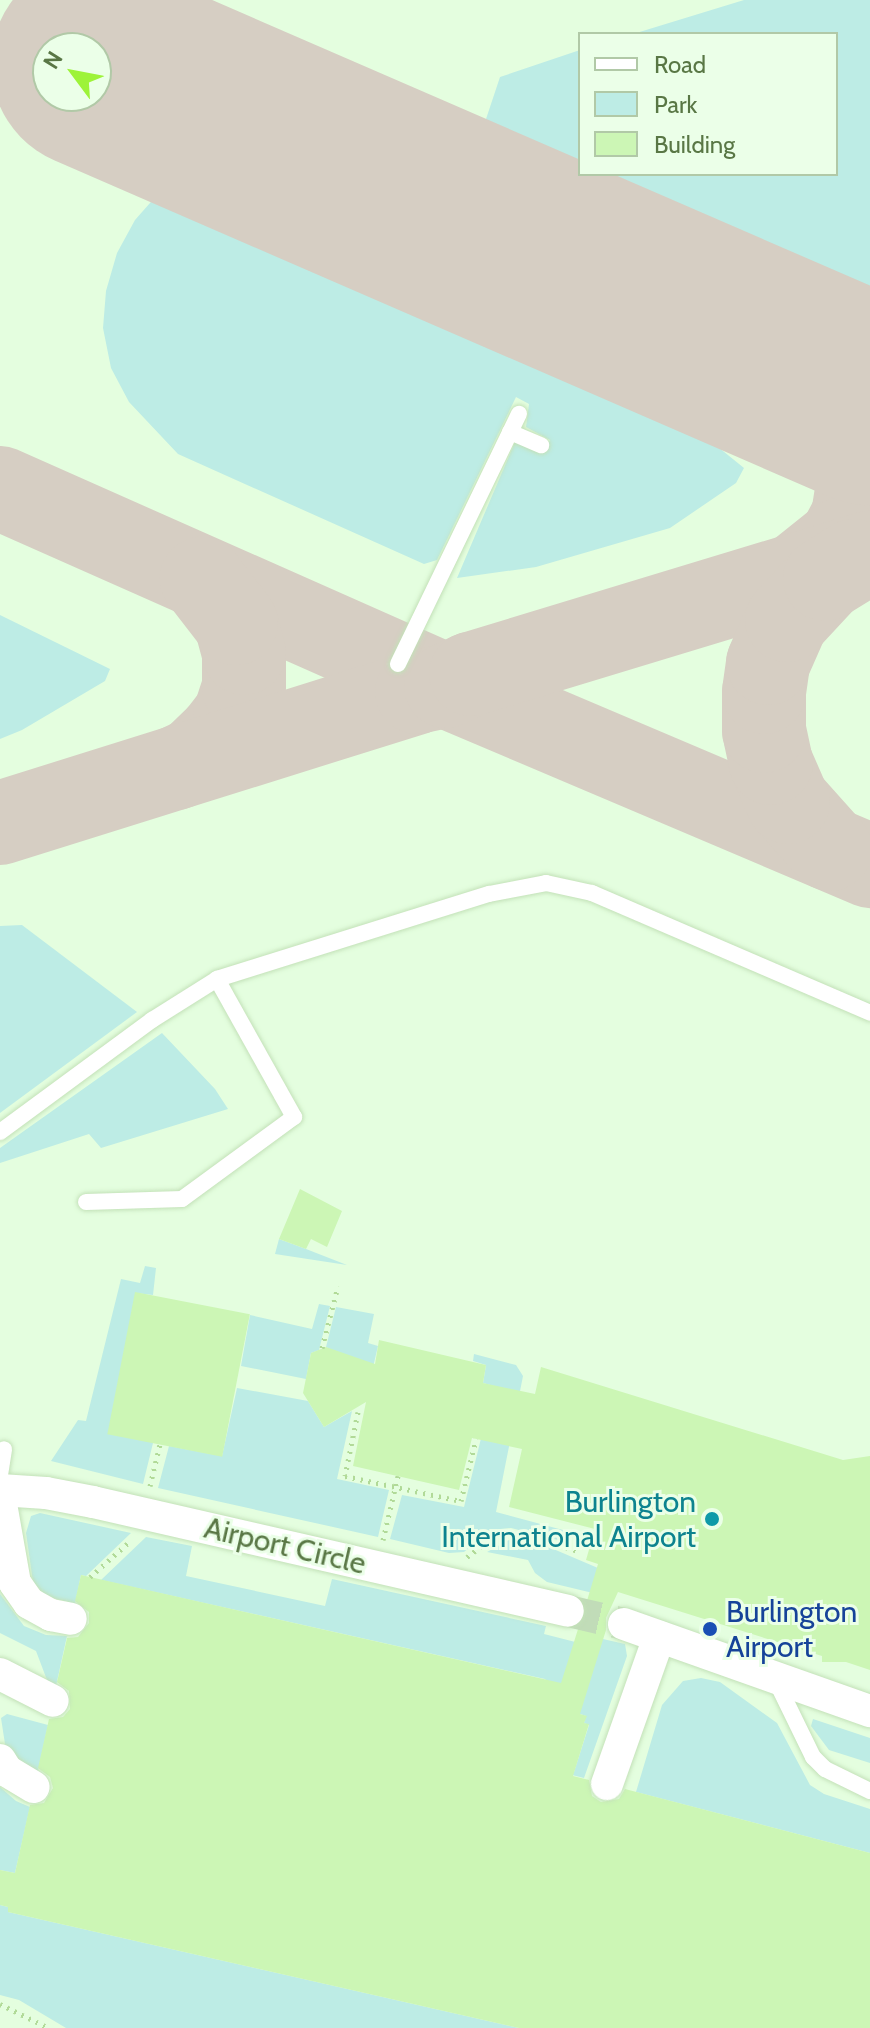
<!DOCTYPE html>
<html>
<head>
<meta charset="utf-8">
<style>
  body { margin:0 }
  #map { position:relative; width:870px; height:2028px; overflow:hidden; background:#e4fedf; font-family:Cabin,sans-serif }
  div>[style] { position:absolute }
  .green>* { inset:0; background:#bdece5 }
  .taxiway>* { height:84px; margin:-42px; padding:0 42px; transform-origin:42px; border-radius:42px; background:#d6cec3 }
  .runway>* { height:210px; margin:-105px; padding:0 105px; transform-origin:105px; border-radius:105px; background:#d6cec3 }
  .building>* { inset:0; background:#ccf6b5; transform-origin:0 0 }
  .minor-tunnel>* { height:32px; margin-top:-16px; transform-origin:0; background:repeating-linear-gradient(90deg,#c1dcb8 0 32px,transparent 0 48px) }
  .path>* { height:5px; margin-top:-2.5px; transform-origin:0; background:repeating-linear-gradient(90deg,#b1da98 0 2px,transparent 0 8px) }
  .roads { filter:drop-shadow(0 0 2px #c3e1b8) drop-shadow(0 0 2px #c3e1b8) }
  .service>* { height:16px; margin:-8px; padding:0 8px; transform-origin:8px; border-radius:8px; background:#fff }
  .minor>* { height:32px; margin:-16px; padding:0 16px; transform-origin:16px; border-radius:16px; background:#fff }
  .dots>* { width:22px; height:22px; translate:-50% -50%; box-sizing:border-box; border:4px solid #ebffe8; border-radius:50% }
  span { translate:-50% -50%; white-space:nowrap; text-align:center; line-height:1.15; -webkit-text-stroke:6px #ebffe8; paint-order:stroke }
  .culture-label { font-size:30px; color:#0d838f }
  .right { translate:-100% -50%; text-align:right }
  .street-label { font-size:30px; color:#597745 }
  .transit-label { font-size:30px; color:#164399 }
  .left { translate:0 -50%; text-align:left }
  .legend { position:absolute; left:578px; top:32px; width:260px; height:144px; box-sizing:border-box; background:#ebffe8; border:2px solid #b1c9a7; margin:0; padding:10px 14px; list-style:none; font-size:24px; color:#597745 }
  .legend li { display:flex; align-items:center; gap:16px; height:40px }
  .legend b { width:40px; border:2px solid #b1c9a7 }
  .north { position:absolute; left:32px; top:32px; width:80px; height:80px; box-sizing:border-box; background:#ebffe8; border:2px solid #b1c9a7; border-radius:50%; rotate:302deg; font-size:22px; font-weight:700; line-height:32px; text-align:center; color:#597745 }
  .north::after { content:''; display:block; margin:auto; width:28px; height:36px; background:#9df339; clip-path:polygon(50% 0,100% 100%,50% 72%,0 100%) }
</style>
</head>
<body>
<div id="map">
  <div class="green">
    <i style="clip-path:polygon(744px 0,870px 0,870px 315px,550px 180px,478px 143px,500px 77px,580px 50px,580px 174px,836px 174px,836px 34px,633px 34px)"></i>
    <i style="clip-path:polygon(165px 186px,671px 409px,744px 468px,736px 483px,670px 528px,536px 567px,457px 578px,515px 442px,544px 453px,550px 440px,526px 427px,529px 404px,516px 397px,437px 560px,424px 564px,178px 454px,129px 402px,111px 368px,103px 328px,106px 291px,117px 253px,135px 220px)"></i>
    <i style="clip-path:polygon(0 615px,110px 669px,105px 681px,22px 730px,0 739px)"></i>
    <i style="clip-path:polygon(22px 925px,137px 1012px,0 1113px,0 926px)"></i>
    <i style="clip-path:polygon(162px 1033px,215px 1089px,228px 1109px,101px 1148px,89px 1134px,0 1163px,0 1148px)"></i>
    <i style="clip-path:polygon(279px 1239px,306px 1249px,347px 1265px,275px 1254px)"></i>
    <i style="clip-path:polygon(145px 1266px,156px 1268px,153px 1295px,135px 1293px,153px 1443px,143px 1484px,51px 1461px,78px 1420px,86px 1421px,121px 1279px,140px 1283px)"></i>
    <i style="clip-path:polygon(319px 1304px,330px 1306px,319px 1350px,311px 1353px,306px 1379px,241px 1366px,250px 1315px,312px 1329px)"></i>
    <i style="clip-path:polygon(336px 1307px,374px 1314px,368px 1343px,378px 1346px,367px 1393px,353px 1360px,326px 1347px)"></i>
    <i style="clip-path:polygon(474px 1354px,516px 1365px,523px 1376px,496px 1512px,574px 1533px,570px 1543px,511px 1528px,491px 1530px,464px 1552px,449px 1553px,390px 1539px,402px 1495px,464px 1507px,494px 1386px,483px 1383px,486px 1365px,473px 1361px)"></i>
    <i style="clip-path:polygon(237px 1388px,308px 1401px,324px 1427px,352px 1411px,337px 1479px,389px 1490px,378px 1537px,158px 1488px,169px 1446px,222px 1456px)"></i>
    <i style="clip-path:polygon(40px 1513px,131px 1533px,86px 1576px,81px 1575px,75px 1604px,46px 1596px,33px 1582px,26px 1533px,31px 1516px)"></i>
    <i style="clip-path:polygon(146px 1537px,192px 1546px,186px 1576px,325px 1606px,332px 1579px,546px 1626px,544px 1634px,591px 1646px,594px 1637px,625px 1644px,627px 1656px,584px 1778px,556px 1771px,574px 1772px,589px 1725px,584px 1723px,586px 1716px,569px 1710px,545px 1679px,101px 1580px)"></i>
    <i style="clip-path:polygon(511px 1539px,544px 1545px,605px 1571px,597px 1594px,547px 1582px,535px 1573px,528px 1560px,487px 1552px)"></i>
    <i style="clip-path:polygon(0 1594px,24px 1626px,46px 1635px,67px 1636px,56px 1686px,47px 1680px,36px 1651px,0 1633px)"></i>
    <i style="clip-path:polygon(701px 1678px,720px 1682px,777px 1723px,810px 1785px,824px 1794px,870px 1809px,870px 1853px,636px 1792px,662px 1705px,683px 1681px)"></i>
    <i style="clip-path:polygon(7px 1714px,48px 1725px,38px 1771px,12px 1756px,5px 1744px,1px 1718px)"></i>
    <i style="clip-path:polygon(813px 1719px,870px 1738px,870px 1763px,829px 1750px,811px 1726px)"></i>
    <i style="clip-path:polygon(0 1787px,16px 1801px,30px 1807px,15px 1873px,0 1870px)"></i>
    <i style="clip-path:polygon(0 1905px,8px 1907px,8px 1912px,519px 2028px,66px 2028px,19px 2000px,0 1995px)"></i>
  </div>
  <div class="taxiway">
    <i style="left:768px;top:355px;width:88px;rotate:38deg"></i>
    <i style="left:837px;top:409px;width:36px;rotate:62deg"></i>
    <i style="left:854px;top:441px;width:37px;rotate:82deg"></i>
    <i style="left:859px;top:478px;width:38px;rotate:99deg"></i>
    <i style="left:853px;top:516px;width:27px;rotate:118deg"></i>
    <i style="left:840px;top:540px;width:58px;rotate:141.3deg"></i>
    <i style="left:0;top:488px;width:488px;rotate:23.9deg"></i>
    <i style="left:446px;top:686px;width:461px;rotate:23deg"></i>
    <i style="left:176px;top:768px;width:21px;rotate:-25deg"></i>
    <i style="left:195px;top:759px;width:32px;rotate:-44deg"></i>
    <i style="left:218px;top:737px;width:28px;rotate:-52deg"></i>
    <i style="left:235px;top:715px;width:28px;rotate:-72deg"></i>
    <i style="left:244px;top:688px;width:35px;rotate:-90deg"></i>
    <i style="left:244px;top:653px;width:31px;rotate:-105deg"></i>
    <i style="left:236px;top:623px;width:56px;rotate:-127.7deg"></i>
    <i style="left:0;top:823px;width:437px;rotate:-17.4deg"></i>
    <i style="left:417px;top:692px;width:30px;rotate:-12deg"></i>
    <i style="left:446px;top:686px;width:28px;rotate:-26deg"></i>
    <i style="left:471px;top:674px;width:417px;rotate:-16.9deg"></i>
    <i style="left:830px;top:849px;width:63px;rotate:-131.8deg"></i>
    <i style="left:788px;top:802px;width:43px;rotate:-113.6deg"></i>
    <i style="left:771px;top:763px;width:33px;rotate:-102deg"></i>
    <i style="left:764px;top:731px;width:39px;rotate:-90deg"></i>
    <i style="left:764px;top:692px;width:29px;rotate:-82deg"></i>
    <i style="left:768px;top:663px;width:47px;rotate:-66.2deg"></i>
    <i style="left:787px;top:620px;width:56px;rotate:-47.2deg"></i>
    <i style="left:825px;top:579px;width:34px;rotate:-32deg"></i>
  </div>
  <div class="runway">
    <i style="left:96px;top:64px;width:844px;rotate:23.47deg"></i>
  </div>
  <div class="building">
    <i style="clip-path:polygon(300px 1189px,342px 1211px,327px 1247px,311px 1239px,306px 1249px,279px 1239px)"></i>
    <i style="left:135px;top:1292px;width:117px;height:145px;rotate:11deg"></i>
    <i style="clip-path:polygon(379px 1340px,486px 1365px,483px 1383px,535px 1394px,541px 1367px,843px 1460px,870px 1456px,870px 1670px,846px 1662px,822px 1662px,822px 1656px,618px 1592px,606px 1618px,606px 1630px,580px 1714px,587px 1716px,584px 1723px,589px 1724px,573px 1776px,589px 1780px,592px 1796px,601px 1802px,619px 1799px,625px 1789px,870px 1853px,870px 2028px,519px 2028px,8px 1912px,8px 1907px,0 1905px,0 1870px,15px 1873px,30px 1805px,44px 1803px,53px 1788px,50px 1777px,38px 1768px,49px 1719px,63px 1717px,70px 1709px,69px 1691px,57px 1682px,67px 1638px,78px 1637px,89px 1623px,89px 1612px,75px 1601px,81px 1575px,561px 1683px,579px 1626px,586px 1616px,586px 1604px,598px 1564px,586px 1560px,595px 1529px,509px 1507px,522px 1449px,472px 1438px,459px 1490px,353px 1466px,366px 1402px,324px 1427px,303px 1393px,311px 1353px,326px 1347px,375px 1364px)"></i>
  </div>
  <div class="minor-tunnel">
    <i style="left:568px;top:1611px;width:57px;rotate:13.1deg"></i>
  </div>
  <div class="path">
    <i style="left:322px;top:1348px;width:64px;rotate:-75.5deg"></i>
    <i style="left:358px;top:1412px;width:65px;rotate:101.5deg"></i>
    <i style="left:345px;top:1476px;width:119px;rotate:12.2deg"></i>
    <i style="left:461px;top:1501px;width:64px;rotate:-76.4deg"></i>
    <i style="left:150px;top:1486px;width:43px;rotate:-76.6deg"></i>
    <i style="left:383px;top:1540px;width:66px;rotate:-76.8deg"></i>
    <i style="left:467px;top:1557px;width:40px;rotate:-37deg"></i>
    <i style="left:499px;top:1533px;width:29px;rotate:4deg"></i>
    <i style="left:528px;top:1535px;width:52px;rotate:17.7deg"></i>
    <i style="left:90px;top:1577px;width:52px;rotate:-41.9deg"></i>
    <i style="left:0;top:2004px;width:55px;rotate:26.1deg"></i>
  </div>
  <div class="roads">
    <div class="service">
      <i style="left:510px;top:432px;width:34px;rotate:23deg"></i>
      <i style="left:398px;top:664px;width:278px;rotate:-64.2deg"></i>
      <i style="left:0;top:1132px;width:189px;rotate:-36.4deg"></i>
      <i style="left:152px;top:1020px;width:77px;rotate:-32.2deg"></i>
      <i style="left:217px;top:979px;width:285px;rotate:-17.4deg"></i>
      <i style="left:489px;top:894px;width:58px;rotate:-10.9deg"></i>
      <i style="left:546px;top:883px;width:47px;rotate:12.3deg"></i>
      <i style="left:592px;top:893px;width:303px;rotate:23.3deg"></i>
      <i style="left:86px;top:1202px;width:96px;rotate:-1.8deg"></i>
      <i style="left:182px;top:1199px;width:139px;rotate:-36.2deg"></i>
      <i style="left:294px;top:1117px;width:158px;rotate:-119.2deg"></i>
      <i style="left:0;top:1475px;width:26px;rotate:-81deg"></i>
      <i style="left:775px;top:1679px;width:87px;rotate:64deg"></i>
      <i style="left:813px;top:1757px;width:17px;rotate:45deg"></i>
      <i style="left:825px;top:1769px;width:50px;rotate:26.1deg"></i>
    </div>
    <div class="minor">
      <i style="left:0;top:1490px;width:46px;rotate:3.7deg"></i>
      <i style="left:46px;top:1493px;width:48px;rotate:10.8deg"></i>
      <i style="left:93px;top:1502px;width:487px;rotate:12.9deg"></i>
      <i style="left:0;top:1498px;width:86px;rotate:80deg"></i>
      <i style="left:15px;top:1583px;width:24px;rotate:55deg"></i>
      <i style="left:29px;top:1603px;width:25px;rotate:29deg"></i>
      <i style="left:51px;top:1615px;width:20px;rotate:11deg"></i>
      <i style="left:624px;top:1624px;width:261px;rotate:19.5deg"></i>
      <i style="left:0;top:1674px;width:59px;rotate:27deg"></i>
      <i style="left:0;top:1760px;width:13px;rotate:58deg"></i>
      <i style="left:7px;top:1771px;width:31px;rotate:31deg"></i>
      <i style="left:607px;top:1784px;width:156px;rotate:-70.5deg"></i>
    </div>
  </div>
  <div class="dots">
    <i style="left:712px;top:1519px;background:#0f9aa8"></i>
    <i style="left:710px;top:1629px;background:#1a4fb4"></i>
  </div>
  <div class="culture-label">
    <span class="right" style="left:696px;top:1519px">Burlington<br>International Airport</span>
  </div>
  <div class="street-label">
    <span style="left:285px;top:1546px;rotate:13deg">Airport Circle</span>
  </div>
  <div class="transit-label">
    <span class="left" style="left:726px;top:1629px">Burlington<br>Airport</span>
  </div>
  <ul class="legend">
  <li><b style="height:10px;background:#fff"></b>Road</li>
  <li><b style="height:22px;background:#bdece5"></b>Park</li>
  <li><b style="height:22px;background:#ccf6b5"></b>Building</li>
  </ul>
  <div class="north">N</div>
</div>
</body>
</html>
